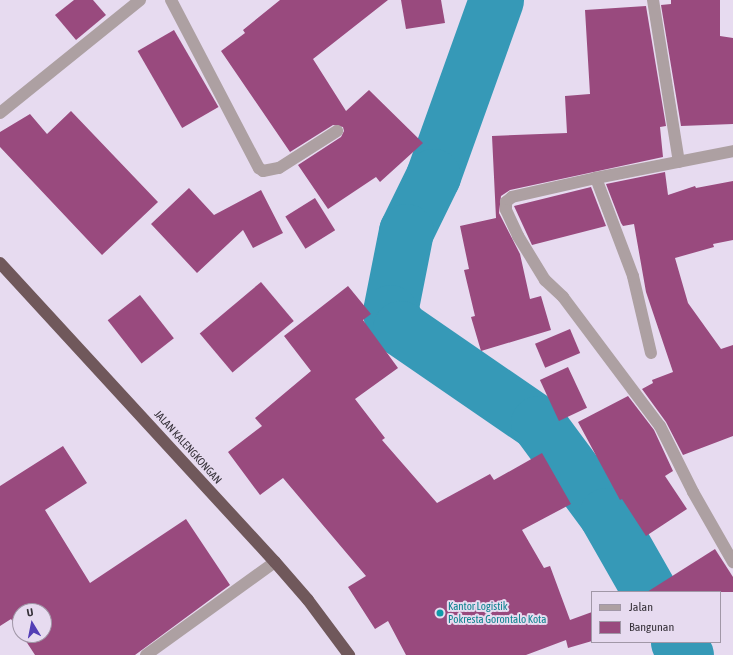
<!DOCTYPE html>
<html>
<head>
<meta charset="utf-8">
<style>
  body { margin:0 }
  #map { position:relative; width:733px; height:655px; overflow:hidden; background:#e7dbf0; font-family:"Asap Condensed",sans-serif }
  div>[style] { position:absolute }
  .river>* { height:55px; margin:-27.5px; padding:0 27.5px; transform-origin:27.5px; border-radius:27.5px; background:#3699b7 }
  .building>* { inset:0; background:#994a7e; transform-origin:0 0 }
  .street>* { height:12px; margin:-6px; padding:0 6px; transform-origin:6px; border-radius:6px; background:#ada0a2 }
  .highway>* { height:12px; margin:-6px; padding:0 6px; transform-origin:6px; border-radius:6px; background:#70585b }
  .dots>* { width:11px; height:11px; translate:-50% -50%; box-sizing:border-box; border:2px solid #e7dbf0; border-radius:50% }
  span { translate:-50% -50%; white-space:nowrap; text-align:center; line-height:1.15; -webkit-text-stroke:4px #e7dbf0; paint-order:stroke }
  .street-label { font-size:11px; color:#37323a }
  .culture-label { font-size:11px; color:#0d838f }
  .left { translate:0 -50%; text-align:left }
  .legend { position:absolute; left:591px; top:591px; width:130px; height:52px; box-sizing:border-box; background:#e7dbf0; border:1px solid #a197a7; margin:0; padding:5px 7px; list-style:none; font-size:12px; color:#37323a }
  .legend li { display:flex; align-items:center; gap:8px; height:20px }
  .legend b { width:20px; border:1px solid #a197a7 }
  .north { position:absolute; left:12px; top:603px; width:40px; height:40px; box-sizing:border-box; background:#e7dbf0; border:1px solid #a197a7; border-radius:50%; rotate:350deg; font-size:11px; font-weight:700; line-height:16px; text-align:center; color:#37323a }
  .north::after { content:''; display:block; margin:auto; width:14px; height:18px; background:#533db5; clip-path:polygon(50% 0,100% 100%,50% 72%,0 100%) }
</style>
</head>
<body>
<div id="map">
  <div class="river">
    <i style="left:496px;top:0;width:187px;rotate:109.7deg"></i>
    <i style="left:433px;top:176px;width:61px;rotate:116.1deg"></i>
    <i style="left:406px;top:231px;width:83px;rotate:101.2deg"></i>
    <i style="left:390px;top:312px;width:19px;rotate:58deg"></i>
    <i style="left:400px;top:328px;width:168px;rotate:34.5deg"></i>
    <i style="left:538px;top:423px;width:114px;rotate:53.5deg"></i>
    <i style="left:606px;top:515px;width:89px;rotate:60.3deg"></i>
    <i style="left:678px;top:642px;width:15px;rotate:58deg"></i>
  </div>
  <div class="building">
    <i style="clip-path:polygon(74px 0,93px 0,106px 15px,76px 40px,55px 15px)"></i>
    <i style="clip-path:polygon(280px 0,388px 0,313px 59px,346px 111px,369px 90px,423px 143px,380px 182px,376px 177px,328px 209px,298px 165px,341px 137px,344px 131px,343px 127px,333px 125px,290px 152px,221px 51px,245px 33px,243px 30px)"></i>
    <i style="clip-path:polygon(401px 0,441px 0,445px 23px,406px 29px)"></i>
    <i style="clip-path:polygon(671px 0,720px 0,720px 36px,733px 38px,733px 124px,681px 126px,661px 5px,671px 4px)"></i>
    <i style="clip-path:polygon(646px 6px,666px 126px,660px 127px,663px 157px,510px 190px,501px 196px,499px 213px,520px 254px,530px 299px,541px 296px,551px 330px,481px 351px,471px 317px,475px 316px,464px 270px,469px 269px,460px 226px,496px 218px,492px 136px,567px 133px,565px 96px,590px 94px,585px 10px)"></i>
    <i style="left:174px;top:30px;width:89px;height:42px;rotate:60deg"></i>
    <i style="clip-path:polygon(71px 111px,158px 202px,102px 255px,0 147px,0 132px,30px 114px,47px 134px)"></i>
    <i style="clip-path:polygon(665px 172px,668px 195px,695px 186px,696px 188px,733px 181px,733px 240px,713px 244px,714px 247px,675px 258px,688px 303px,721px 349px,733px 345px,733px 436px,683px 455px,666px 422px,642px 389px,653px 383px,652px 380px,673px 372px,646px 292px,634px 224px,623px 226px,621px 223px,606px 184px)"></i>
    <i style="clip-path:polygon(591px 187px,606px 226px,532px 245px,514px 206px)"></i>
    <i style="clip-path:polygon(189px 188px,214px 215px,261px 190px,283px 233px,253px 248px,243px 230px,197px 273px,151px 224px)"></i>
    <i style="left:315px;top:198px;width:38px;height:35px;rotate:58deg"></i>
    <i style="left:261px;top:282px;width:51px;height:80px;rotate:50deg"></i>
    <i style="clip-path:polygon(348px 286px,371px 314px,363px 320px,398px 368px,355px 399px,385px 438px,382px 440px,437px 503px,490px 474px,494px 480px,542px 453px,571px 504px,522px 530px,544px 568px,550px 566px,570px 620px,592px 612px,592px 641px,568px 648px,566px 640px,526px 655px,406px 655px,388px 621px,375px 629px,348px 587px,366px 576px,283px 478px,260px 495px,228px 452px,262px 426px,255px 418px,311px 371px,284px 336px)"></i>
    <i style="left:140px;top:295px;width:55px;height:41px;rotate:52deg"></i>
    <i style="left:570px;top:329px;width:26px;height:38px;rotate:67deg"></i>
    <i style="left:568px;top:367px;width:45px;height:31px;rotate:65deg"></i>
    <i style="clip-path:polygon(628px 396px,654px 430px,673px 471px,665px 476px,687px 509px,646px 536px,622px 499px,620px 500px,578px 422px)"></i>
    <i style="clip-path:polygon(63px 446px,87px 483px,45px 510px,90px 583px,186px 519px,230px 585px,135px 655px,35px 655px,22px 635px,44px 635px,44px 611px,20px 611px,20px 632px,11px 619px,0 626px,0 486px)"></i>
    <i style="clip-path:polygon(715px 549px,733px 577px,733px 592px,647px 592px)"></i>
  </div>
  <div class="street">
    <i style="left:171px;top:0;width:190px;rotate:62.4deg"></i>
    <i style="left:259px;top:168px;width:5px;rotate:37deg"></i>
    <i style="left:263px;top:171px;width:16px;rotate:-11deg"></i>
    <i style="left:279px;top:168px;width:69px;rotate:-32.5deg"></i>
    <i style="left:653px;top:0;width:164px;rotate:80.9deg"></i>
    <i style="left:0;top:113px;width:180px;rotate:-38.9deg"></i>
    <i style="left:596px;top:178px;width:86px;rotate:167.3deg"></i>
    <i style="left:512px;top:197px;width:8px;rotate:140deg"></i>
    <i style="left:506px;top:202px;width:8px;rotate:90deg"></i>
    <i style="left:506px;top:210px;width:29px;rotate:65deg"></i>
    <i style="left:518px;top:236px;width:52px;rotate:58.5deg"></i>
    <i style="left:545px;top:280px;width:25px;rotate:43deg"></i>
    <i style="left:563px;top:297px;width:161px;rotate:53.1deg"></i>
    <i style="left:660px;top:426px;width:74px;rotate:63.4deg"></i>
    <i style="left:693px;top:492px;width:81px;rotate:60.3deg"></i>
    <i style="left:651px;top:353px;width:79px;rotate:-103.2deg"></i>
    <i style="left:633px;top:276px;width:105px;rotate:-110.7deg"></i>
    <i style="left:596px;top:178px;width:140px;rotate:-11.1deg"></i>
    <i style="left:146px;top:655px;width:159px;rotate:-35.8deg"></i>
  </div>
  <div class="highway">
    <i style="left:0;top:263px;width:406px;rotate:47.4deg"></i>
    <i style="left:275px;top:562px;width:50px;rotate:49deg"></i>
    <i style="left:308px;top:600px;width:69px;rotate:53.3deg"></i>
  </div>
  <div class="dots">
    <i style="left:440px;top:613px;background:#0f9aa8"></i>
  </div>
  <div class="street-label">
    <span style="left:188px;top:447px;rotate:48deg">JALAN KALENGKONGAN</span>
  </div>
  <div class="culture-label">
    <span class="left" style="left:448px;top:613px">Kantor Logistik<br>Pokresta Gorontalo Kota</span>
  </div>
  <ul class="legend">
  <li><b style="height:5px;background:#ada0a2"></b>Jalan</li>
  <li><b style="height:11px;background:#994a7e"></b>Bangunan</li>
  </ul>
  <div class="north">U</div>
</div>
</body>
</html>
